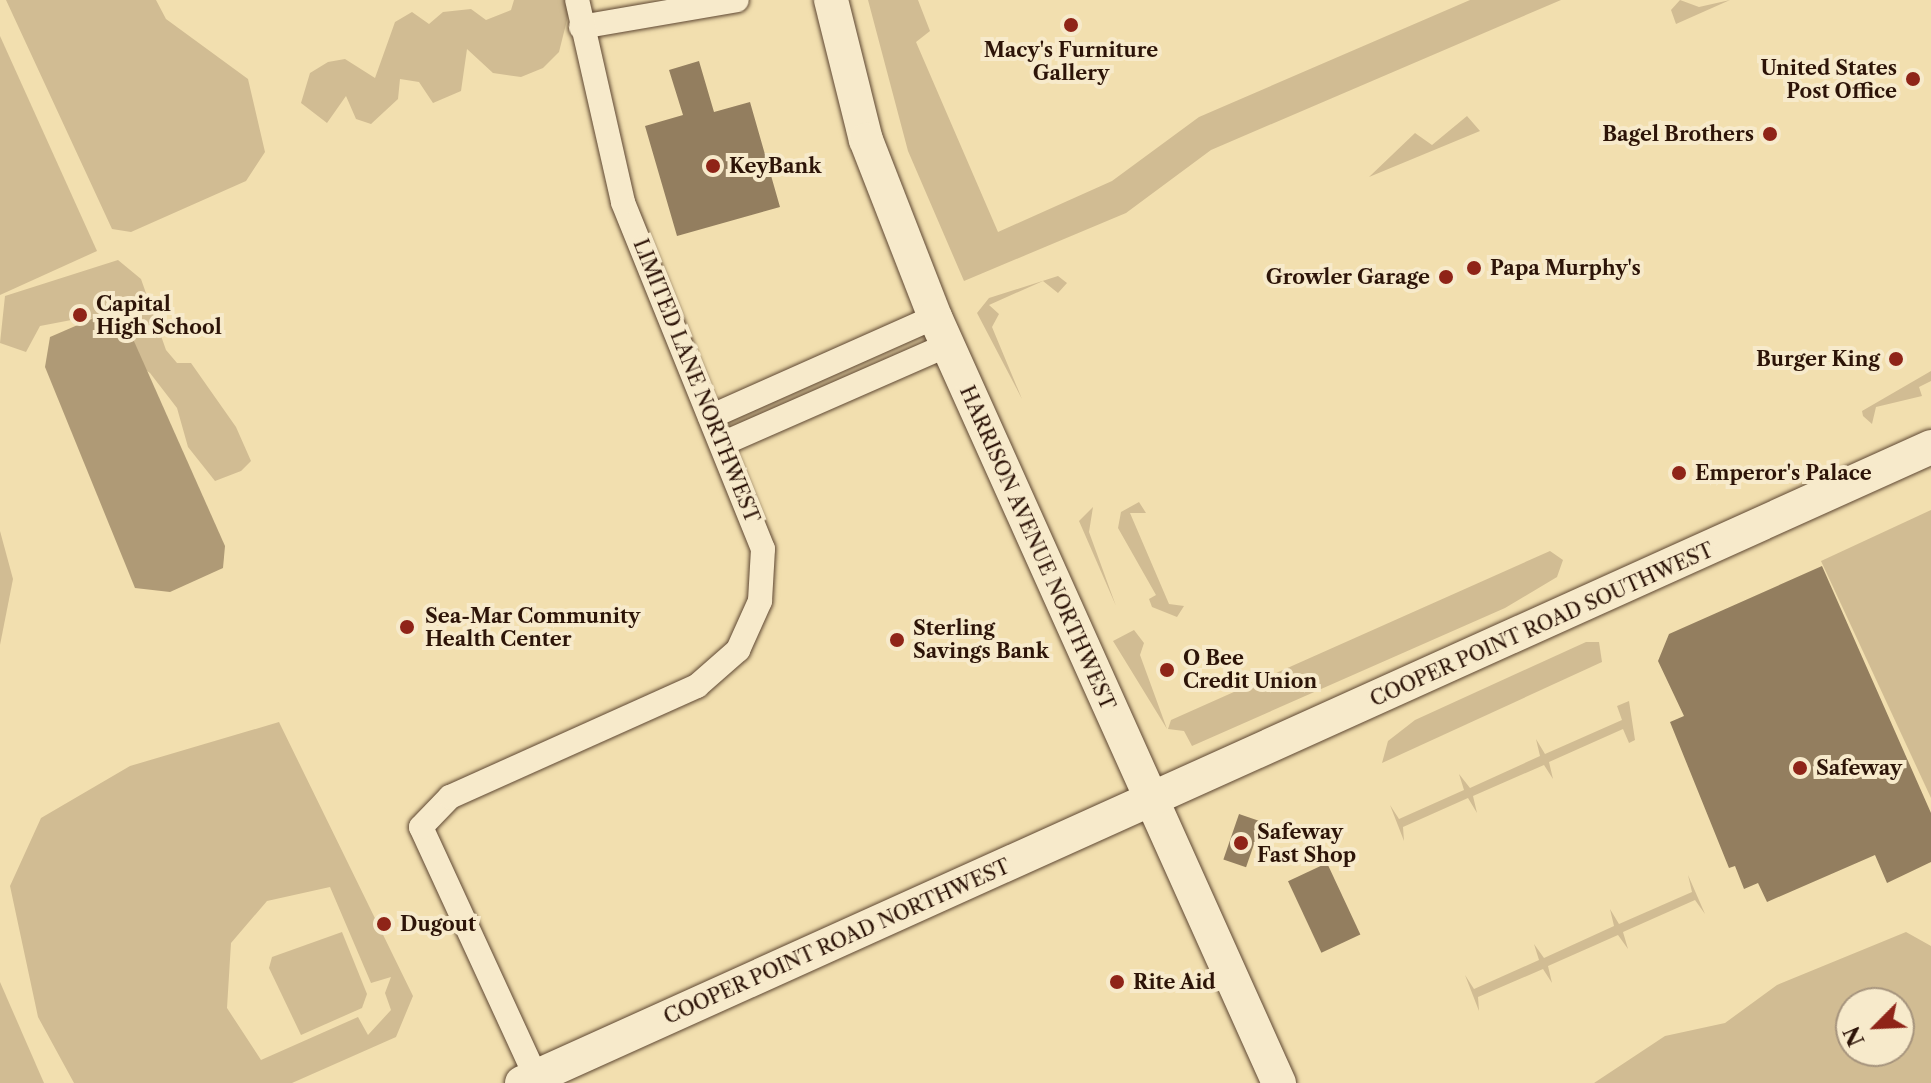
<!DOCTYPE html>
<html>
<head>
<meta charset="utf-8">
<style>
  body { margin:0 }
  #map { position:relative; width:1931px; height:1083px; overflow:hidden; background:#f2dfaf; font-family:"Libre Caslon Text",serif }
  div>[style] { position:absolute }
  .green>* { inset:0; background:#d1bc93 }
  .water>* { inset:0; background:#af9a76 }
  .building>* { inset:0; background:#937e5f; transform-origin:0 0 }
  .roads { filter:drop-shadow(0 0 2px #5e4732) drop-shadow(0 0 2px #5e4732) }
  .street>* { height:24px; margin:-12px; padding:0 12px; transform-origin:12px; border-radius:12px; background:#f7eacb }
  .secondary>* { height:34px; margin:-17px; padding:0 17px; transform-origin:17px; border-radius:17px; background:#f7eacb }
  .dots>* { width:22px; height:22px; translate:-50% -50%; box-sizing:border-box; border:4px solid #f7eacb; border-radius:50% }
  span { translate:-50% -50%; white-space:nowrap; text-align:center; line-height:1.15; -webkit-text-stroke:8px #f7eacb; paint-order:stroke }
  .poi-label { font-size:20px; color:#2d1408; font-weight:700 }
  .right { translate:-100% -50%; text-align:right }
  .left { translate:0 -50%; text-align:left }
  .street-label { font-size:20px; color:#2d1408 }
  .north { position:absolute; left:1835px; top:987px; width:80px; height:80px; box-sizing:border-box; background:#f7eacb; border:2px solid #a6947d; border-radius:50%; rotate:246deg; font-size:22px; font-weight:700; line-height:32px; text-align:center; color:#2d1408 }
  .north::after { content:''; display:block; margin:auto; width:28px; height:36px; background:#8f2418; clip-path:polygon(50% 0,100% 100%,50% 72%,0 100%) }
</style>
</head>
<body>
<div id="map">
  <div class="green">
    <i style="clip-path:polygon(6px 0,156px 0,166px 19px,248px 79px,265px 152px,246px 181px,131px 232px,112px 229px)"></i>
    <i style="clip-path:polygon(514px 0,572px 0,559px 52px,543px 68px,521px 77px,493px 73px,467px 49px,461px 91px,433px 103px,419px 82px,400px 79px,398px 99px,371px 124px,356px 119px,346px 96px,327px 123px,301px 103px,310px 73px,328px 62px,345px 59px,375px 78px,395px 22px,412px 12px,429px 24px,443px 12px,471px 9px,486px 20px,511px 10px)"></i>
    <i style="clip-path:polygon(868px 0,918px 0,930px 31px,916px 42px,998px 232px,1112px 181px,1199px 117px,1470px 0,1561px 0,1211px 150px,1126px 213px,964px 281px,908px 151px)"></i>
    <i style="clip-path:polygon(1680px 0,1699px 7px,1730px 0,1676px 24px,1671px 10px)"></i>
    <i style="clip-path:polygon(0 36px,97px 251px,0 295px)"></i>
    <i style="clip-path:polygon(1467px 116px,1480px 131px,1369px 177px,1415px 133px,1432px 145px)"></i>
    <i style="clip-path:polygon(118px 260px,141px 279px,166px 350px,177px 363px,191px 363px,236px 427px,251px 461px,241px 471px,215px 481px,188px 447px,177px 408px,150px 373px,120px 352px,112px 326px,87px 317px,40px 326px,26px 352px,0 343px,5px 296px)"></i>
    <i style="clip-path:polygon(1058px 276px,1067px 283px,1058px 293px,1043px 281px,989px 305px,999px 314px,992px 327px,1022px 399px,977px 313px,989px 298px)"></i>
    <i style="clip-path:polygon(1931px 371px,1931px 381px,1919px 387px,1922px 396px,1876px 407px,1872px 424px,1863px 416px,1862px 411px)"></i>
    <i style="clip-path:polygon(1139px 502px,1146px 513px,1130px 513px,1169px 604px,1184px 606px,1177px 617px,1152px 607px,1149px 599px,1156px 595px,1118px 528px,1121px 512px)"></i>
    <i style="clip-path:polygon(1093px 507px,1089px 532px,1116px 606px,1079px 521px)"></i>
    <i style="clip-path:polygon(1931px 510px,1931px 798px,1821px 561px)"></i>
    <i style="clip-path:polygon(0 531px,13px 579px,0 645px)"></i>
    <i style="clip-path:polygon(1550px 551px,1563px 560px,1557px 577px,1505px 608px,1192px 746px,1184px 731px,1168px 729px,1171px 720px)"></i>
    <i style="clip-path:polygon(1134px 630px,1144px 643px,1140px 655px,1167px 729px,1113px 641px)"></i>
    <i style="clip-path:polygon(1586px 642px,1599px 642px,1602px 662px,1382px 763px,1388px 741px,1415px 720px)"></i>
    <i style="clip-path:polygon(1629px 701px,1635px 740px,1629px 743px,1623px 729px,1549px 762px,1553px 779px,1544px 765px,1473px 796px,1477px 813px,1468px 798px,1403px 827px,1404px 841px,1390px 805px,1399px 819px,1464px 790px,1459px 774px,1470px 788px,1540px 756px,1536px 739px,1545px 754px,1622px 720px,1617px 706px)"></i>
    <i style="clip-path:polygon(evenodd,279px 722px,413px 996px,396px 1037px,292px 1083px,74px 1083px,38px 1017px,10px 886px,41px 818px,130px 766px,279px 722px,330px 887px,371px 983px,391px 977px,385px 993px,391px 1010px,368px 1035px,358px 1017px,261px 1060px,227px 1008px,231px 943px,267px 901px,330px 887px)"></i>
    <i style="clip-path:polygon(1688px 875px,1705px 914px,1695px 900px,1623px 932px,1628px 949px,1618px 935px,1548px 966px,1552px 983px,1543px 969px,1478px 997px,1479px 1011px,1465px 975px,1474px 989px,1539px 960px,1534px 944px,1544px 958px,1614px 926px,1610px 909px,1619px 924px,1692px 892px)"></i>
    <i style="clip-path:polygon(342px 932px,367px 994px,362px 1008px,301px 1035px,269px 968px,272px 957px)"></i>
    <i style="clip-path:polygon(evenodd,1906px 932px,1931px 946px,1931px 1083px,1594px 1083px,1665px 1036px,1725px 1023px,1777px 985px,1906px 932px,1851px 1003px,1899px 1003px,1899px 1051px,1851px 1051px,1851px 1003px)"></i>
    <i style="clip-path:polygon(0 982px,44px 1083px,0 1083px)"></i>
  </div>
  <div class="water">
    <i style="clip-path:polygon(110px 311px,129px 330px,225px 546px,223px 568px,170px 592px,135px 588px,45px 367px,50px 337px)"></i>
  </div>
  <div class="building">
    <i style="clip-path:polygon(699px 61px,714px 112px,750px 102px,780px 207px,677px 236px,645px 126px,683px 115px,669px 70px)"></i>
    <i style="clip-path:polygon(1822px 566px,1931px 813px,1931px 862px,1887px 883px,1875px 855px,1767px 902px,1758px 883px,1744px 889px,1735px 866px,1729px 868px,1670px 722px,1684px 716px,1658px 661px,1669px 634px)"></i>
    <i style="left:1239px;top:814px;width:24px;height:48px;rotate:19deg"></i>
    <i style="left:1327px;top:863px;width:79px;height:43px;rotate:65deg"></i>
  </div>
  <div class="roads">
    <div class="street">
      <i style="left:581px;top:27px;width:158px;rotate:-9.8deg"></i>
      <i style="left:710px;top:417px;width:246px;rotate:-24deg"></i>
      <i style="left:722px;top:444px;width:247px;rotate:-23.7deg"></i>
      <i style="left:536px;top:1077px;width:275px;rotate:-114.7deg"></i>
      <i style="left:421px;top:827px;width:42px;rotate:-46deg"></i>
      <i style="left:450px;top:797px;width:271px;rotate:-24.2deg"></i>
      <i style="left:697px;top:686px;width:55px;rotate:-41.3deg"></i>
      <i style="left:738px;top:650px;width:54px;rotate:-65.8deg"></i>
      <i style="left:760px;top:601px;width:52px;rotate:-86.7deg"></i>
      <i style="left:763px;top:549px;width:374px;rotate:-112deg"></i>
      <i style="left:623px;top:202px;width:207px;rotate:-102.8deg"></i>
    </div>
    <div class="secondary">
      <i style="left:831px;top:0;width:144px;rotate:76deg"></i>
      <i style="left:866px;top:140px;width:190px;rotate:68.7deg"></i>
      <i style="left:935px;top:317px;width:840px;rotate:65.82deg"></i>
      <i style="left:522px;top:1083px;width:1546px;rotate:-24.29deg"></i>
    </div>
  </div>
  <div class="dots">
    <i style="left:1071px;top:25px;background:#8f2418"></i>
    <i style="left:1913px;top:79px;background:#8f2418"></i>
    <i style="left:1770px;top:134px;background:#8f2418"></i>
    <i style="left:713px;top:166px;background:#8f2418"></i>
    <i style="left:1474px;top:268px;background:#8f2418"></i>
    <i style="left:1446px;top:277px;background:#8f2418"></i>
    <i style="left:80px;top:315px;background:#8f2418"></i>
    <i style="left:1896px;top:359px;background:#8f2418"></i>
    <i style="left:1679px;top:473px;background:#8f2418"></i>
    <i style="left:407px;top:627px;background:#8f2418"></i>
    <i style="left:897px;top:640px;background:#8f2418"></i>
    <i style="left:1167px;top:670px;background:#8f2418"></i>
    <i style="left:1800px;top:768px;background:#8f2418"></i>
    <i style="left:1241px;top:843px;background:#8f2418"></i>
    <i style="left:384px;top:924px;background:#8f2418"></i>
    <i style="left:1117px;top:982px;background:#8f2418"></i>
  </div>
  <div class="poi-label">
    <span style="left:1071px;top:62px">Macy's Furniture<br>Gallery</span>
    <span class="right" style="left:1897px;top:80px">United States<br>Post Office</span>
    <span class="right" style="left:1754px;top:134px">Bagel Brothers</span>
    <span class="left" style="left:729px;top:166px">KeyBank</span>
    <span class="left" style="left:1490px;top:268px">Papa Murphy's</span>
    <span class="right" style="left:1430px;top:277px">Growler Garage</span>
    <span class="left" style="left:96px;top:316px">Capital<br>High School</span>
    <span class="right" style="left:1880px;top:359px">Burger King</span>
    <span class="left" style="left:1695px;top:473px">Emperor's Palace</span>
    <span class="left" style="left:425px;top:628px">Sea-Mar Community<br>Health Center</span>
    <span class="left" style="left:913px;top:640px">Sterling<br>Savings Bank</span>
    <span class="left" style="left:1183px;top:670px">O Bee<br>Credit Union</span>
    <span class="left" style="left:1816px;top:768px">Safeway</span>
    <span class="left" style="left:1257px;top:844px">Safeway<br>Fast Shop</span>
    <span class="left" style="left:400px;top:924px">Dugout</span>
    <span class="left" style="left:1133px;top:982px">Rite Aid</span>
  </div>
  <div class="street-label">
    <span style="left:696px;top:381px;rotate:68deg">LIMITED LANE NORTHWEST</span>
    <span style="left:1037px;top:548px;rotate:66deg">HARRISON AVENUE NORTHWEST</span>
    <span style="left:1542px;top:625px;rotate:-24deg">COOPER POINT ROAD SOUTHWEST</span>
    <span style="left:837px;top:942px;rotate:-24deg">COOPER POINT ROAD NORTHWEST</span>
  </div>
  <div class="north">N</div>
</div>
</body>
</html>
